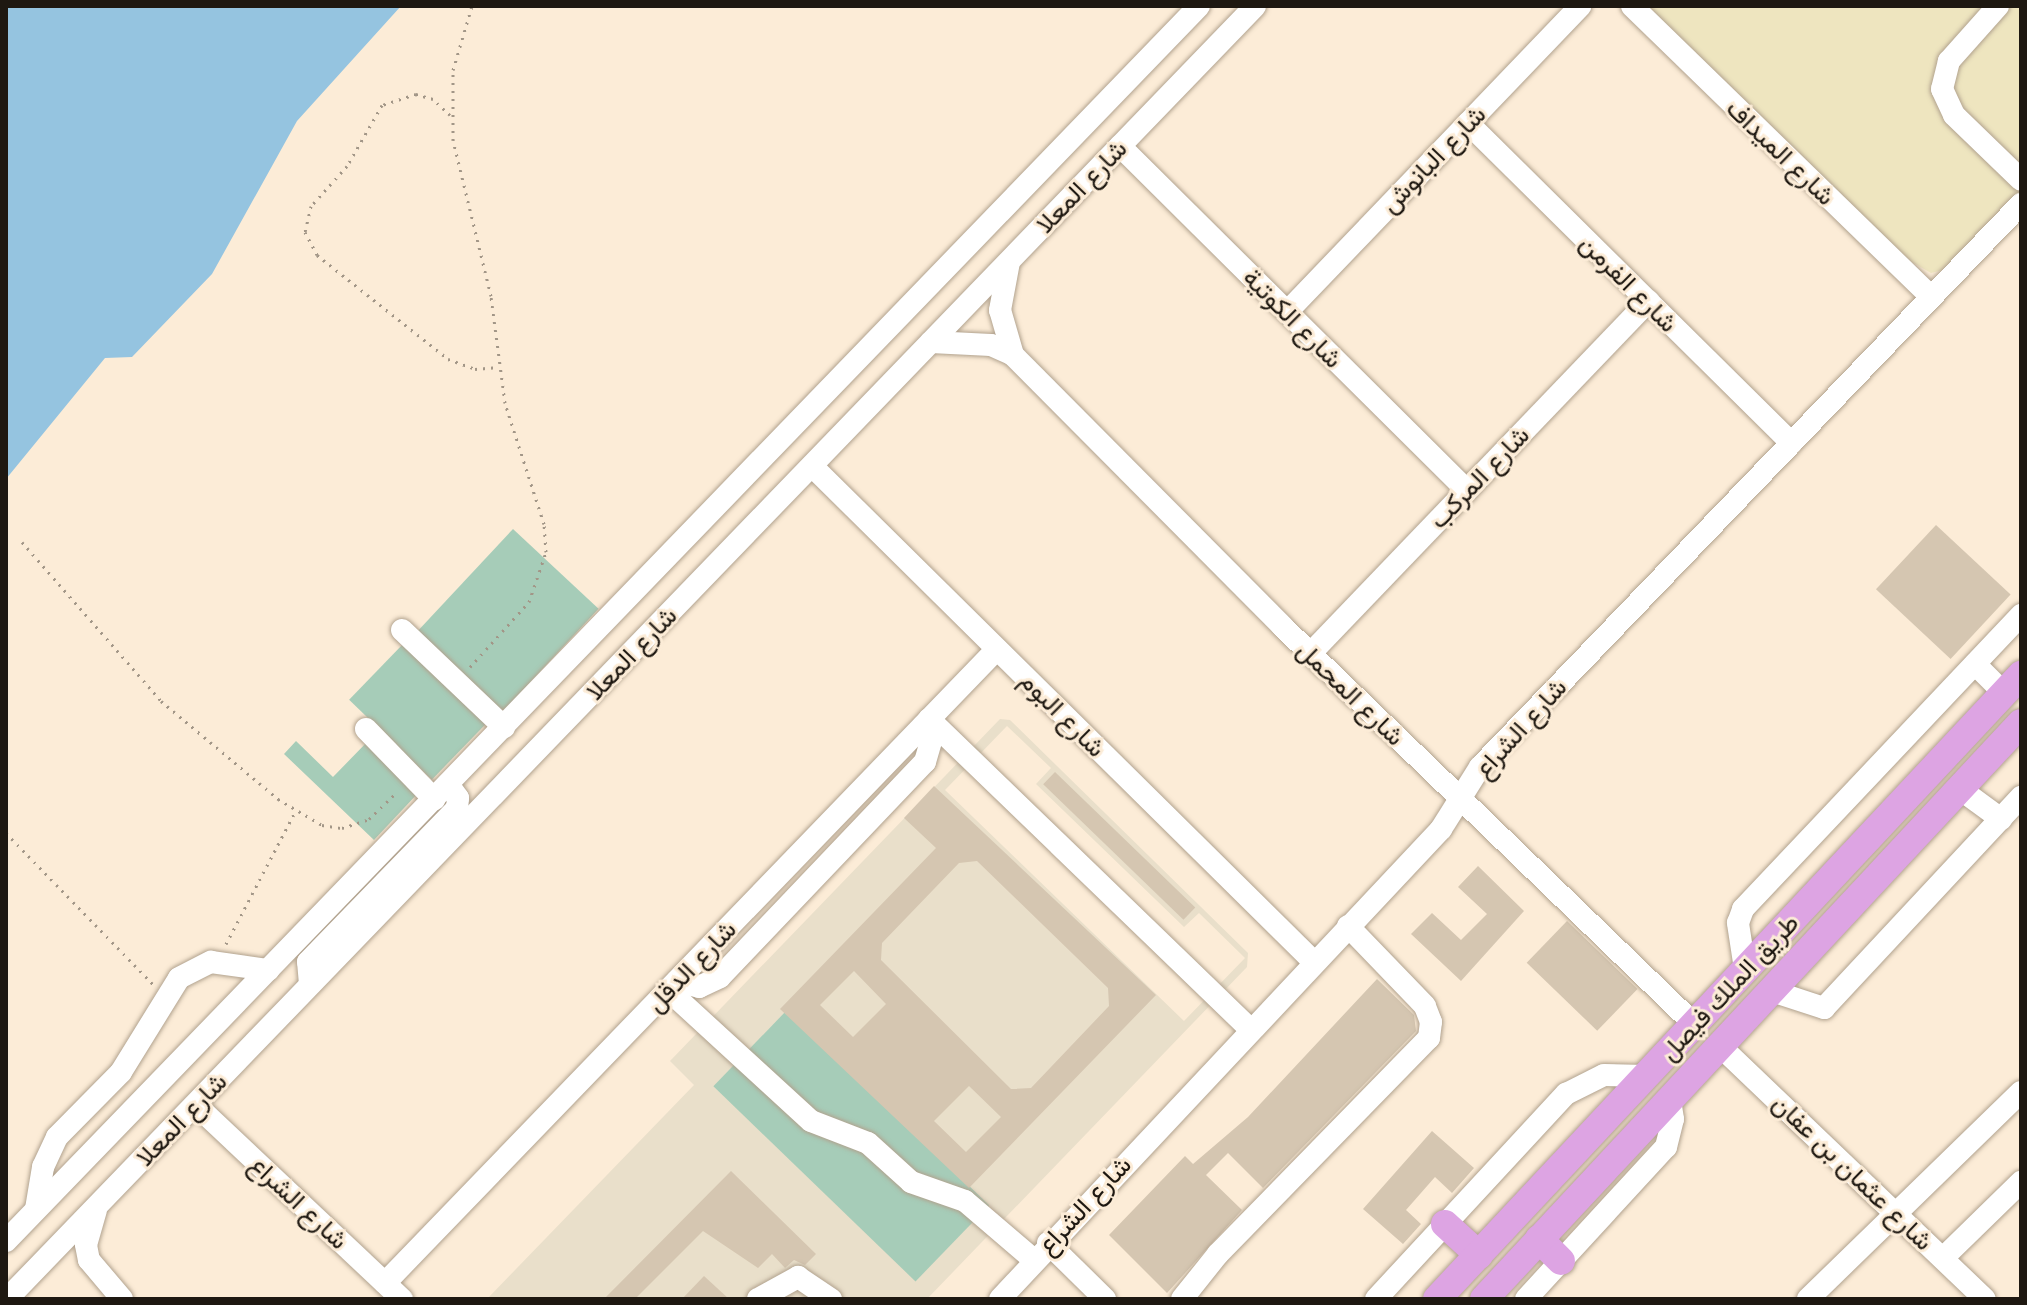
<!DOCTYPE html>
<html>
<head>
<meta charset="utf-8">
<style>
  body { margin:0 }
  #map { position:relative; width:2027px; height:1305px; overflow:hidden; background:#fcecd7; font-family:"Golos Text",Vazirmatn,sans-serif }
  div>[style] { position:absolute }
  .commercial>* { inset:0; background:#e9dfca }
  .green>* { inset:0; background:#a6ccb8; transform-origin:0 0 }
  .sand>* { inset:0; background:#eee5bf }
  .water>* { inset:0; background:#95c4e0 }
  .building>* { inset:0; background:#d5c6b1; transform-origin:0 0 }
  .path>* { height:3px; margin-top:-1.5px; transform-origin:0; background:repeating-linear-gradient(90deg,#a29687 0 2px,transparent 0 8px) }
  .roads { filter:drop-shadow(0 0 2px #b1a28e) drop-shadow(0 0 2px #b1a28e) }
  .minor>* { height:22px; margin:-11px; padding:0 11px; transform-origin:11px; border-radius:11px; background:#fff }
  .major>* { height:28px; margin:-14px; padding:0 14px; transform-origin:14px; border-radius:14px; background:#dda4e3 }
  span { translate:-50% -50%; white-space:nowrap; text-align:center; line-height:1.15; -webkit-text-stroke:6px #fcecd7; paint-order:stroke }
  .street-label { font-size:26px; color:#1e1811 }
  .frame { position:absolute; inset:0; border:8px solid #1e1811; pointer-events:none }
</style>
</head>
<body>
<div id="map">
  <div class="commercial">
    <i style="clip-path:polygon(evenodd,1000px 719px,1010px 720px,1248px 953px,1247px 967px,927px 1299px,487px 1299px,694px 1085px,670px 1061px,1000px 719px,1007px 726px,1051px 768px,1036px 784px,1184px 927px,1199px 913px,1245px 958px,1184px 1021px,945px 790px,1007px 726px)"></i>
  </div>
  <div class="green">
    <i style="left:513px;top:529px;width:117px;height:141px;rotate:43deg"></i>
    <i style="left:404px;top:643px;width:115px;height:79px;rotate:44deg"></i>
    <i style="clip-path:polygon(296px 741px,333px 777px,368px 741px,420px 791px,374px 840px,284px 754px)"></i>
    <i style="left:787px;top:1010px;width:281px;height:106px;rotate:44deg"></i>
  </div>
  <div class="sand">
    <i style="clip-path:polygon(1647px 6px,2021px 6px,2021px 195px,1950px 268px,1931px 273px,1910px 261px)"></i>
  </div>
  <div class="water">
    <i style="clip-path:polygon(6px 6px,401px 6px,297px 121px,212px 274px,132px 357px,105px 358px,6px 479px)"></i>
  </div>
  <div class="building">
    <i style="left:1936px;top:525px;width:102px;height:88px;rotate:43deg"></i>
    <i style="left:1055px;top:772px;width:195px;height:17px;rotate:44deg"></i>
    <i style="clip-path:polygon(evenodd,934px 786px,1156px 995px,969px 1188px,780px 1009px,936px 848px,904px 818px,934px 786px,977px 861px,1108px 988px,1109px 1006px,1031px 1088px,1011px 1089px,881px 960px,882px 943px,959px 863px,977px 861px,934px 786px,854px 971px,886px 1004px,853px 1037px,820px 1005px,854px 971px,934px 786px,969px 1086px,1001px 1117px,966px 1152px,934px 1121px,969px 1086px)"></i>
    <i style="clip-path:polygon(1478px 866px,1524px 911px,1461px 981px,1411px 934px,1432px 913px,1461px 940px,1487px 914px,1458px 887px)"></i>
    <i style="left:1567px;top:921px;width:98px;height:58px;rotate:44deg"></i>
    <i style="clip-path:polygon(1377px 979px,1414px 1015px,1416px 1031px,1263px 1188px,1228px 1153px,1206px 1175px,1242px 1210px,1167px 1293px,1109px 1235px,1185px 1156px,1193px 1164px,1248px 1117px)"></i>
    <i style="clip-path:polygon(1432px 1131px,1474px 1168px,1452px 1193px,1435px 1177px,1406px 1210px,1421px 1224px,1403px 1244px,1363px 1209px)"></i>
    <i style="clip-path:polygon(731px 1171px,816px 1254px,805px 1265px,794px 1260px,785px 1268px,772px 1254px,758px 1268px,703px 1231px,635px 1299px,604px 1299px)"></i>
    <i style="clip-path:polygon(704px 1276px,729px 1299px,682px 1299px)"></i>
  </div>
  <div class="path">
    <i style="left:450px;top:115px;width:23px;rotate:-137deg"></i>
    <i style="left:433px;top:99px;width:18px;rotate:-164deg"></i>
    <i style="left:416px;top:94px;width:36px;rotate:162deg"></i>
    <i style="left:382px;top:105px;width:70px;rotate:119.8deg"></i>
    <i style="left:347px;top:166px;width:54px;rotate:132deg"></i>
    <i style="left:311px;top:206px;width:27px;rotate:103deg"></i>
    <i style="left:305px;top:232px;width:26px;rotate:62deg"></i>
    <i style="left:317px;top:255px;width:167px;rotate:38.4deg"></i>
    <i style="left:448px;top:359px;width:29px;rotate:20deg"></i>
    <i style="left:475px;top:369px;width:24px;rotate:-5deg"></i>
    <i style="left:22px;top:542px;width:211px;rotate:48.8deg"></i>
    <i style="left:161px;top:701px;width:153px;rotate:39.9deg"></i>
    <i style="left:278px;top:799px;width:51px;rotate:30.6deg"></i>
    <i style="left:322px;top:825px;width:20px;rotate:9deg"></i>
    <i style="left:342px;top:828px;width:28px;rotate:-18deg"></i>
    <i style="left:369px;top:819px;width:40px;rotate:-44deg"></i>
    <i style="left:470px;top:667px;width:88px;rotate:-47.8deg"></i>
    <i style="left:529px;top:602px;width:53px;rotate:-71.2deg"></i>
    <i style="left:546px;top:552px;width:28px;rotate:-94deg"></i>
    <i style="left:544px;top:524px;width:127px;rotate:-107.9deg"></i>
    <i style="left:505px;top:403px;width:108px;rotate:-97.5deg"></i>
    <i style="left:491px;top:296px;width:161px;rotate:-103.7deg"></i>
    <i style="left:453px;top:140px;width:70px;rotate:-90deg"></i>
    <i style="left:453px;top:70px;width:67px;rotate:-73.5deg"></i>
    <i style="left:6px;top:833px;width:212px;rotate:45.8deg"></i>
    <i style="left:226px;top:944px;width:151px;rotate:-62.4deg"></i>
  </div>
  <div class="roads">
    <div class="minor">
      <i style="left:1632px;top:6px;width:417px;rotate:44.2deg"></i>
      <i style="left:1998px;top:6px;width:74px;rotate:131.7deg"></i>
      <i style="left:1949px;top:61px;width:29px;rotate:104deg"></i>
      <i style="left:1942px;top:89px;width:29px;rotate:65deg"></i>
      <i style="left:1954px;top:115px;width:93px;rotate:44.1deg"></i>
      <i style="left:1468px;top:123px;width:455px;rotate:44.7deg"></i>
      <i style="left:1120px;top:146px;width:489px;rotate:44.8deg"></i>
      <i style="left:1009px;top:262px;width:49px;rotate:100.6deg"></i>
      <i style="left:1000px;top:310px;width:47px;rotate:73.9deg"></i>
      <i style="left:1287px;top:312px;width:424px;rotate:-46.2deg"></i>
      <i style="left:931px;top:342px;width:60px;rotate:2.9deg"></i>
      <i style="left:991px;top:345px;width:24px;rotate:24deg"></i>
      <i style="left:1013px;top:355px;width:382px;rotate:45.2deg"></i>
      <i style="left:1282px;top:626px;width:573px;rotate:44.01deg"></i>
      <i style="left:812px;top:466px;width:706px;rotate:44.66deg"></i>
      <i style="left:402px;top:630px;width:141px;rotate:43.6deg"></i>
      <i style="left:1310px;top:654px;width:489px;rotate:-46.2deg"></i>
      <i style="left:1975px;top:664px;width:41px;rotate:45deg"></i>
      <i style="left:929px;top:719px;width:446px;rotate:44deg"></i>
      <i style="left:366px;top:729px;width:98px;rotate:45.8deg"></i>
      <i style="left:1960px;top:789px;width:51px;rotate:36.2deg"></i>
      <i style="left:1745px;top:969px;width:47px;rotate:-98.7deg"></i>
      <i style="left:1738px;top:923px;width:15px;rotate:-70deg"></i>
      <i style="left:1743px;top:909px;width:405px;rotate:-46.6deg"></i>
      <i style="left:677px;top:981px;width:23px;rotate:15deg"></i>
      <i style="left:699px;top:987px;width:23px;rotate:-25deg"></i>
      <i style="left:720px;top:977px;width:297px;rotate:-46.4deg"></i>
      <i style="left:925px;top:762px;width:22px;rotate:-74deg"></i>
      <i style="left:931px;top:741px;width:17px;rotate:-118deg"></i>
      <i style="left:310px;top:984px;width:22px;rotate:-95deg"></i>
      <i style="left:308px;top:962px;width:214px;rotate:-45.9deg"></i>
      <i style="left:457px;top:808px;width:10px;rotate:-84deg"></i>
      <i style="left:458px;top:798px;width:17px;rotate:-126deg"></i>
      <i style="left:668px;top:990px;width:194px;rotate:42.5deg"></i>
      <i style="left:811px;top:1121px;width:61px;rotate:21.1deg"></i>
      <i style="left:868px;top:1143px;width:58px;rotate:42.2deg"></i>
      <i style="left:911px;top:1182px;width:57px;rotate:19.4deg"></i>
      <i style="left:965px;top:1201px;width:89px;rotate:40.5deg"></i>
      <i style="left:1772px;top:991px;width:55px;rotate:18.1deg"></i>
      <i style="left:1824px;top:1008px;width:289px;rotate:-47deg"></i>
      <i style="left:1720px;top:1046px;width:366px;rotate:43.7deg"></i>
      <i style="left:196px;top:1105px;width:283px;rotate:43.3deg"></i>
      <i style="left:36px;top:1209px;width:43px;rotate:-80.5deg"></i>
      <i style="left:43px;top:1167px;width:33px;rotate:-65deg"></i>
      <i style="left:57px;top:1137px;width:91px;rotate:-45.4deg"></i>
      <i style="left:121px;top:1072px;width:110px;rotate:-58.3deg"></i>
      <i style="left:179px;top:978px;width:36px;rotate:-27deg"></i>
      <i style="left:211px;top:962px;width:58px;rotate:8deg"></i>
      <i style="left:96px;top:1210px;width:36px;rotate:106deg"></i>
      <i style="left:86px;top:1245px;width:15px;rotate:79deg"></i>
      <i style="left:89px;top:1260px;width:51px;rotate:49.8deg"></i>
      <i style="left:6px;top:1241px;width:1717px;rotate:-45.99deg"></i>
      <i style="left:1048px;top:1243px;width:80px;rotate:44.5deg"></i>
      <i style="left:1943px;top:1258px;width:109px;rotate:-44.3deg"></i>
      <i style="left:385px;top:1283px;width:881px;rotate:-46.01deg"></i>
      <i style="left:7px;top:1299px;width:1797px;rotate:-46.01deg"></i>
      <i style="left:758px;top:1299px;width:46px;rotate:-28.8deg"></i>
      <i style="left:798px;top:1277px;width:40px;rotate:34deg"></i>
      <i style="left:1000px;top:1299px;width:645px;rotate:-46.82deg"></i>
      <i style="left:1441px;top:829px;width:73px;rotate:-57.8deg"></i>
      <i style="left:1480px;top:767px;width:781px;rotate:-46.14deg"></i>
      <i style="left:1182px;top:1299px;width:58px;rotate:-51.3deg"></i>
      <i style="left:1218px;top:1254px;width:302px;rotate:-45.7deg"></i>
      <i style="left:1429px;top:1038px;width:16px;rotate:-83deg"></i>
      <i style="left:1431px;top:1022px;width:17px;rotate:-111deg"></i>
      <i style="left:1425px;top:1006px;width:111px;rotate:-133.9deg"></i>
      <i style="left:1376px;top:1299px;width:280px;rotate:-47.2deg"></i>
      <i style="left:1566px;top:1094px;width:42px;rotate:-26.6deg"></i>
      <i style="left:1604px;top:1075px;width:42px;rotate:1.4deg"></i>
      <i style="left:1526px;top:1299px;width:207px;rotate:-47.4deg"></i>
      <i style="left:1666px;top:1147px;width:29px;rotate:-76deg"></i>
      <i style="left:1673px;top:1119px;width:19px;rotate:-99deg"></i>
      <i style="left:1808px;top:1299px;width:297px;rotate:-44.2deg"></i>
    </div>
    <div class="major">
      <i style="left:1445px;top:1224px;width:46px;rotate:42.4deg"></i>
      <i style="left:1539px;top:1239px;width:31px;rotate:45deg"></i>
      <i style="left:1437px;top:1299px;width:855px;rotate:-46.9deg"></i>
      <i style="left:1484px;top:1299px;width:787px;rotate:-47.01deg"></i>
    </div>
  </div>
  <div class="street-label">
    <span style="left:1781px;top:152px;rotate:44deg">شارع الميداف</span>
    <span style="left:1433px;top:159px;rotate:-46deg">شارع البانوش</span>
    <span style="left:1081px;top:186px;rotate:-46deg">شارع المعلا</span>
    <span style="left:1629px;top:283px;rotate:45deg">شارع الفرمن</span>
    <span style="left:1293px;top:318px;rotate:45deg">شارع الكوتية</span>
    <span style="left:1479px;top:477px;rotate:-46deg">شارع المركب</span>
    <span style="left:631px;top:653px;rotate:-46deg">شارع المعلا</span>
    <span style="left:1351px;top:693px;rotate:44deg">شارع المحمل</span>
    <span style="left:1063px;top:714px;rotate:45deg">شارع البوم</span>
    <span style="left:1520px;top:728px;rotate:-48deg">شارع الشراع</span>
    <span style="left:691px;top:966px;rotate:-46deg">شارع الدقل</span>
    <span style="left:1729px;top:987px;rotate:-47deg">طريق الملك فيصل</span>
    <span style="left:181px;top:1119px;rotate:-46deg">شارع المعلا</span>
    <span style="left:1853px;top:1172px;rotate:44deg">شارع عثمان بن عفان</span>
    <span style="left:299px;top:1202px;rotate:43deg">شارع الشراع</span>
    <span style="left:1084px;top:1205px;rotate:-47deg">شارع الشراع</span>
  </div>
  <div class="frame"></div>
</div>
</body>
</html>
